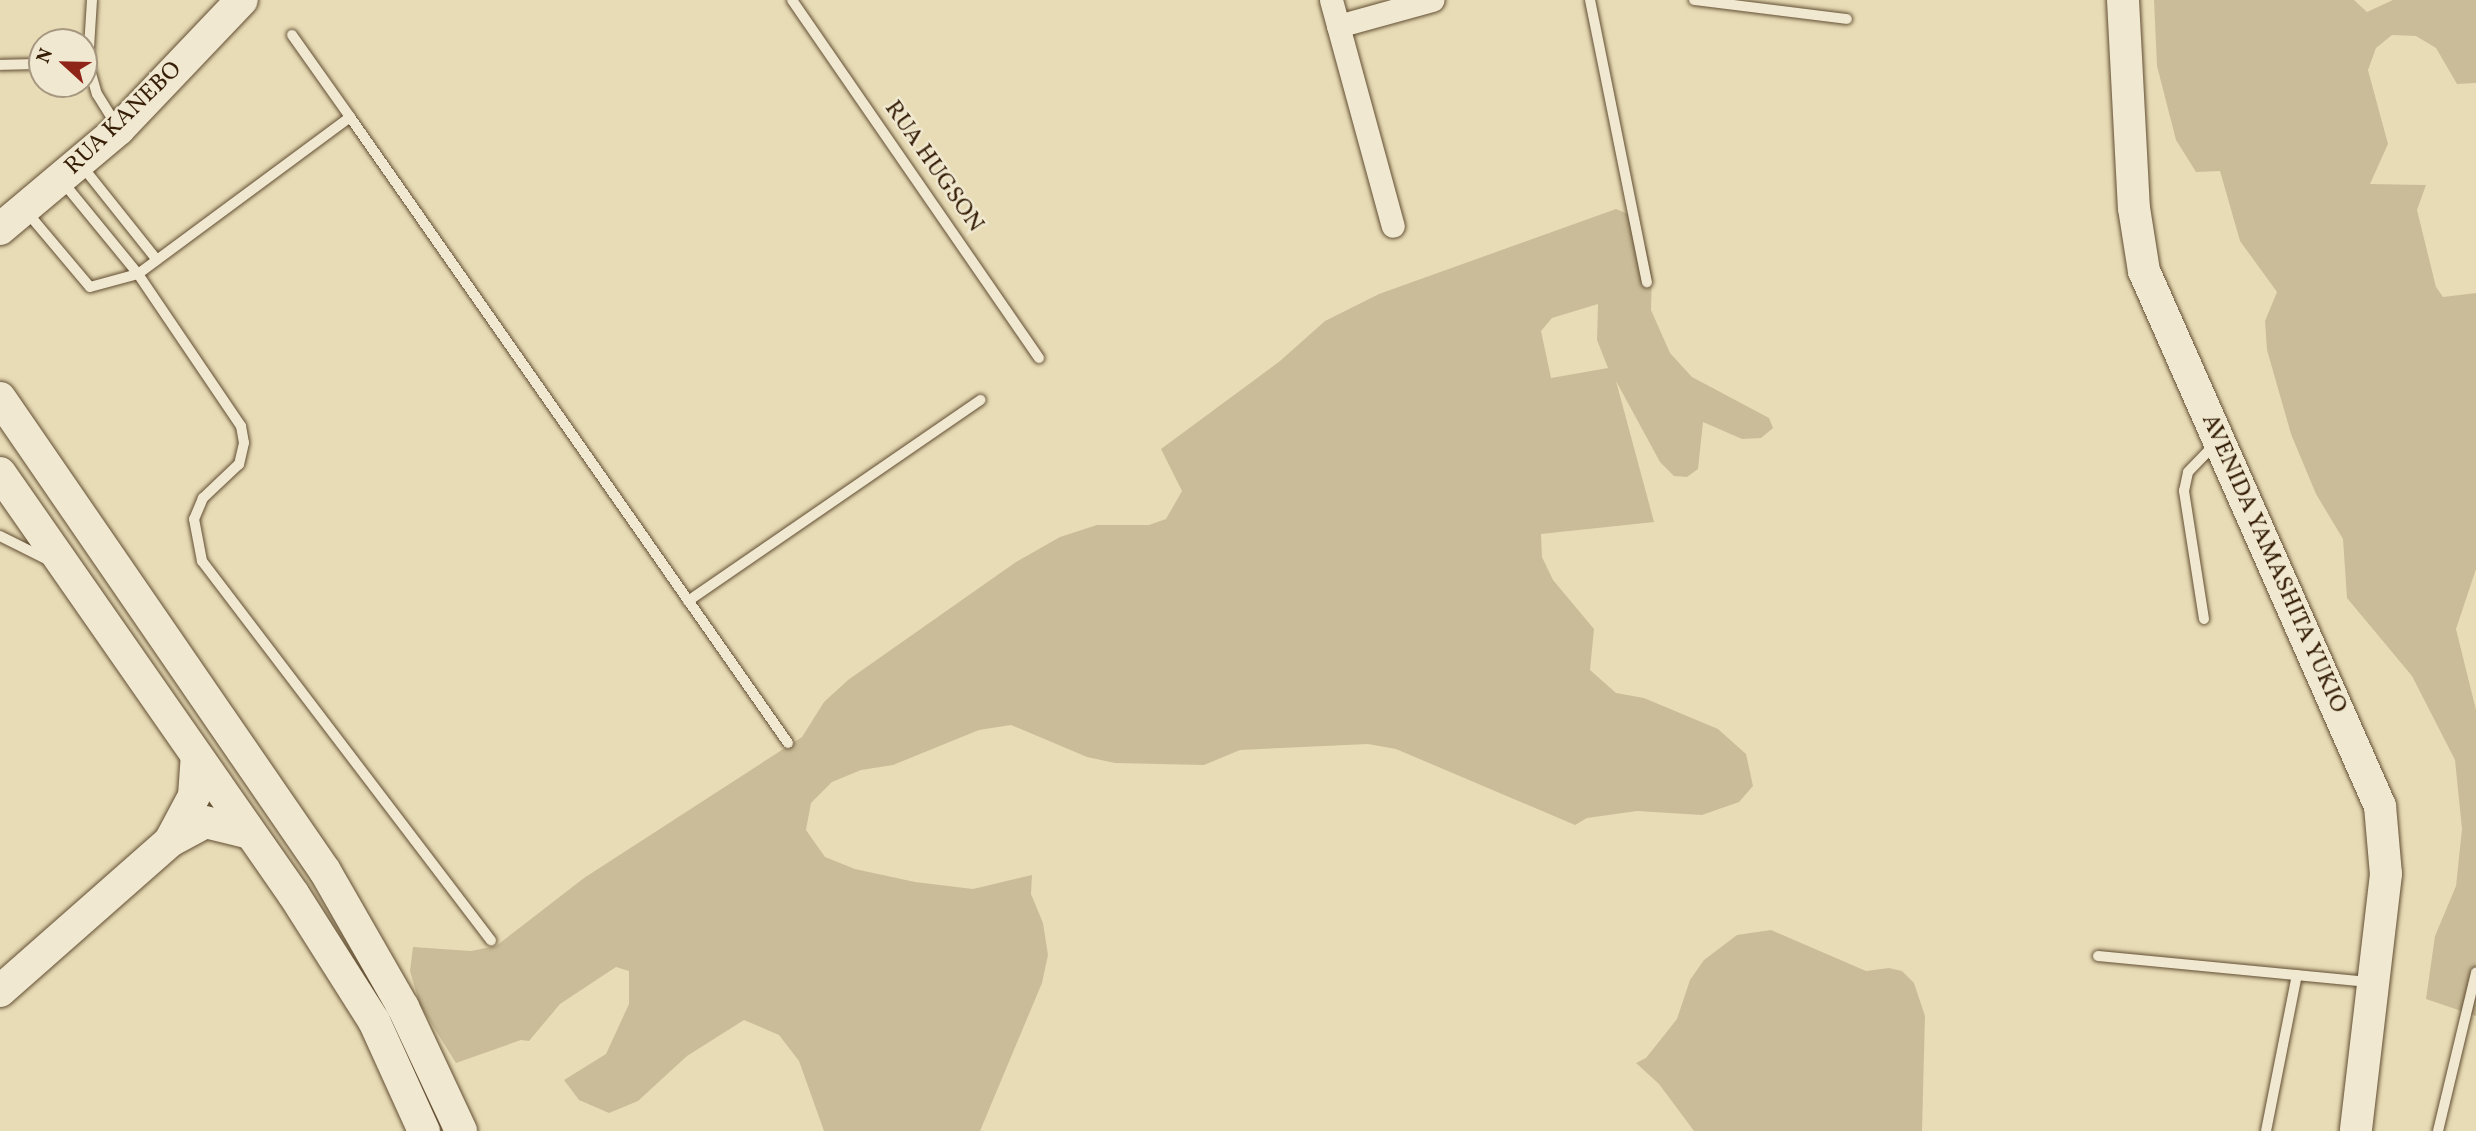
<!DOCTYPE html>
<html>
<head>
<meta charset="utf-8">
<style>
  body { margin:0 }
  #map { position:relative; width:2476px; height:1131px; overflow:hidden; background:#e8dcb6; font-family:Vollkorn,serif }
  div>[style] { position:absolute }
  .green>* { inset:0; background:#cabc98 }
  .roads { filter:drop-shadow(0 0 2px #624e33) drop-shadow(0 0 2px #624e33) }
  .lane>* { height:10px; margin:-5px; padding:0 5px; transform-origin:5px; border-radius:5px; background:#f0e8d0 }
  .street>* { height:23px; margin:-11.5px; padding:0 11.5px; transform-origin:11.5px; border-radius:11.5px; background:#f0e8d0 }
  .secondary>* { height:32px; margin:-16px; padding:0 16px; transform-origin:16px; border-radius:16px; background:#f0e8d0 }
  span { translate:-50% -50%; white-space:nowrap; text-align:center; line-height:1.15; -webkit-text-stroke:5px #f0e8d0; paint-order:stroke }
  .street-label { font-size:24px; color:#361e07 }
  .north { position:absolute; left:28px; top:28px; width:70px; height:70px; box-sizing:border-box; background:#f0e8d0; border:2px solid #a69780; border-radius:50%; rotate:292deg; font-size:19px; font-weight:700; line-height:28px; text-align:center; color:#361e07 }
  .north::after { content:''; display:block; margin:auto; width:24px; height:32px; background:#8f2418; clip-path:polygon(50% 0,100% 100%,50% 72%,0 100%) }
</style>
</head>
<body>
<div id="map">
  <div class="green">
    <i style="clip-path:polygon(2154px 0,2354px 0,2367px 12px,2393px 0,2476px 0,2476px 83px,2457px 84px,2436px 48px,2416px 36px,2392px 35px,2376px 48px,2368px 70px,2388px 144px,2370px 184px,2426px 185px,2417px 210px,2436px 287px,2443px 297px,2476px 293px,2476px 569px,2456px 629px,2476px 710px,2476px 1016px,2426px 999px,2435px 936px,2456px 886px,2462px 829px,2455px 760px,2412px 676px,2347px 598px,2343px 539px,2316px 494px,2291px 434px,2267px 350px,2265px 321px,2277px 292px,2240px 241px,2220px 171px,2196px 172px,2176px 140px,2157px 66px)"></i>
    <i style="clip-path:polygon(evenodd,1616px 209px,1628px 214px,1647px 249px,1652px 276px,1651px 310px,1670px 353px,1692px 377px,1769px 418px,1773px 428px,1761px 438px,1742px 439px,1703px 422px,1698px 469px,1687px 477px,1674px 476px,1660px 462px,1616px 381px,1654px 522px,1541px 534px,1542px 557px,1553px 580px,1594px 629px,1590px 670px,1616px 693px,1644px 698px,1718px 729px,1746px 754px,1753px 786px,1739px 802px,1702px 815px,1637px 811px,1587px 818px,1575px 825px,1396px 749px,1368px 744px,1240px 750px,1204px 765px,1115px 763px,1087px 757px,1011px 725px,979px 730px,893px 765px,861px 770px,832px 782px,811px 803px,806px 830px,825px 857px,855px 869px,915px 882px,973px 889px,1032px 875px,1031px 894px,1043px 923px,1048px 955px,1042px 983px,980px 1131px,824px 1131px,799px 1061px,779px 1035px,744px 1020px,687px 1056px,638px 1101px,609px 1113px,579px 1100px,564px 1080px,606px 1054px,629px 1004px,629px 971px,616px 967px,560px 1004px,529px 1041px,521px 1040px,456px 1063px,420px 1005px,410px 971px,413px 947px,471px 951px,496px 946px,584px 878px,802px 737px,824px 702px,848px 680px,1016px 562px,1060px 537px,1097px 525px,1149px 525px,1166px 519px,1182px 491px,1161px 449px,1280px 361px,1325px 321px,1379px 294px,1616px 209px,1598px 304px,1597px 340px,1608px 368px,1551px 378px,1541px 331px,1552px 318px,1598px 304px)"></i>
    <i style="clip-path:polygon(1771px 930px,1866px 971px,1889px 968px,1902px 971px,1914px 983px,1925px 1016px,1922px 1131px,1694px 1131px,1659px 1084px,1636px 1063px,1646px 1058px,1677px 1019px,1690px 980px,1704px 960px,1737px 935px)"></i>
  </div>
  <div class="roads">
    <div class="lane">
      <i style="left:92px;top:0;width:63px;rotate:93.6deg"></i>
      <i style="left:88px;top:63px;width:32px;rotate:74deg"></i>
      <i style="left:97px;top:94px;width:38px;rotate:58deg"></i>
      <i style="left:792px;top:0;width:435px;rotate:55.4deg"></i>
      <i style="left:1590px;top:0;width:288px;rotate:78.6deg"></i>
      <i style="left:1694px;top:0;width:154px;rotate:7.1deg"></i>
      <i style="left:292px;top:35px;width:100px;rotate:54.7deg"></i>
      <i style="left:0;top:65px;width:42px;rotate:-1.4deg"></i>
      <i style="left:82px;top:166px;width:120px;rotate:51.4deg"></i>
      <i style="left:62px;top:181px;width:120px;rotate:50.7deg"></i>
      <i style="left:138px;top:274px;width:184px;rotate:55.9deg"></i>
      <i style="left:241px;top:426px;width:17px;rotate:80deg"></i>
      <i style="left:244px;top:443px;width:22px;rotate:103deg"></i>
      <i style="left:239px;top:464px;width:50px;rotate:136.6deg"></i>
      <i style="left:203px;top:498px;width:23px;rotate:113deg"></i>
      <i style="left:194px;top:519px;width:43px;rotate:79.2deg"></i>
      <i style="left:202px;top:561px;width:477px;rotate:52.7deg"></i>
      <i style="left:26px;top:211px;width:99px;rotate:49.9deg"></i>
      <i style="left:90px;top:287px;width:50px;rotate:-15.2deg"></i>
      <i style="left:138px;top:274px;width:264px;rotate:-36.5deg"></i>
      <i style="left:350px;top:117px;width:764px;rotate:55.02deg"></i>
      <i style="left:0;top:536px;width:56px;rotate:26.6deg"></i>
      <i style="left:688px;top:601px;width:355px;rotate:-34.5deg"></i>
      <i style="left:2204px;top:619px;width:130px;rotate:-98.9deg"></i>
      <i style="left:2184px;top:491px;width:19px;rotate:-78deg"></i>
      <i style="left:2188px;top:472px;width:40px;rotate:-46deg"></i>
      <i style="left:2098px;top:956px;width:272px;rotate:5.5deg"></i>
      <i style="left:2266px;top:1131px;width:159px;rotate:-78.8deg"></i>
      <i style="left:2438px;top:1131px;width:163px;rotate:-76.5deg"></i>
    </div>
    <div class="street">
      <i style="left:1331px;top:0;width:234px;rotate:74.7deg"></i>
      <i style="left:1338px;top:26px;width:98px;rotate:-15.5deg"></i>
    </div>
    <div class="secondary">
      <i style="left:2123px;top:0;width:208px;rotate:87deg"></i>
      <i style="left:2134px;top:208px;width:64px;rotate:81deg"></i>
      <i style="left:2144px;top:271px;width:585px;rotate:66.2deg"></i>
      <i style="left:2380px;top:806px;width:68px;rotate:85deg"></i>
      <i style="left:2386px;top:874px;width:259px;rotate:96.7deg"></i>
      <i style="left:0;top:229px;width:155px;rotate:-40deg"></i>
      <i style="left:119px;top:129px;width:178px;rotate:-46.4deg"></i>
      <i style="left:0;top:398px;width:574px;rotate:55.51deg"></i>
      <i style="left:325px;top:871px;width:157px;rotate:60.2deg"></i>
      <i style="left:403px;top:1007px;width:137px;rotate:64.9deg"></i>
      <i style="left:0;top:473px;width:514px;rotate:55.14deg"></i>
      <i style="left:294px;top:895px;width:149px;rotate:57.6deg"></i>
      <i style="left:374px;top:1021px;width:121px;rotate:65.6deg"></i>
      <i style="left:170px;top:841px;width:51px;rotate:-61.9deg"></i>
      <i style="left:194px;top:796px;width:39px;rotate:-86deg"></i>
      <i style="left:0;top:991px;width:227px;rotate:-41.4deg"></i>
      <i style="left:170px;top:841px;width:40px;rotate:-28deg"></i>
      <i style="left:205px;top:822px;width:46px;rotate:13.7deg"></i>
    </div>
  </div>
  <div class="street-label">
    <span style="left:124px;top:119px;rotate:-44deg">RUA KANEBO</span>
    <span style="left:933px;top:167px;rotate:55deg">RUA HUGSON</span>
    <span style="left:2273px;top:564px;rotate:66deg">AVENIDA YAMASHITA YUKIO</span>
  </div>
  <div class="north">N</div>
</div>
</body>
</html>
